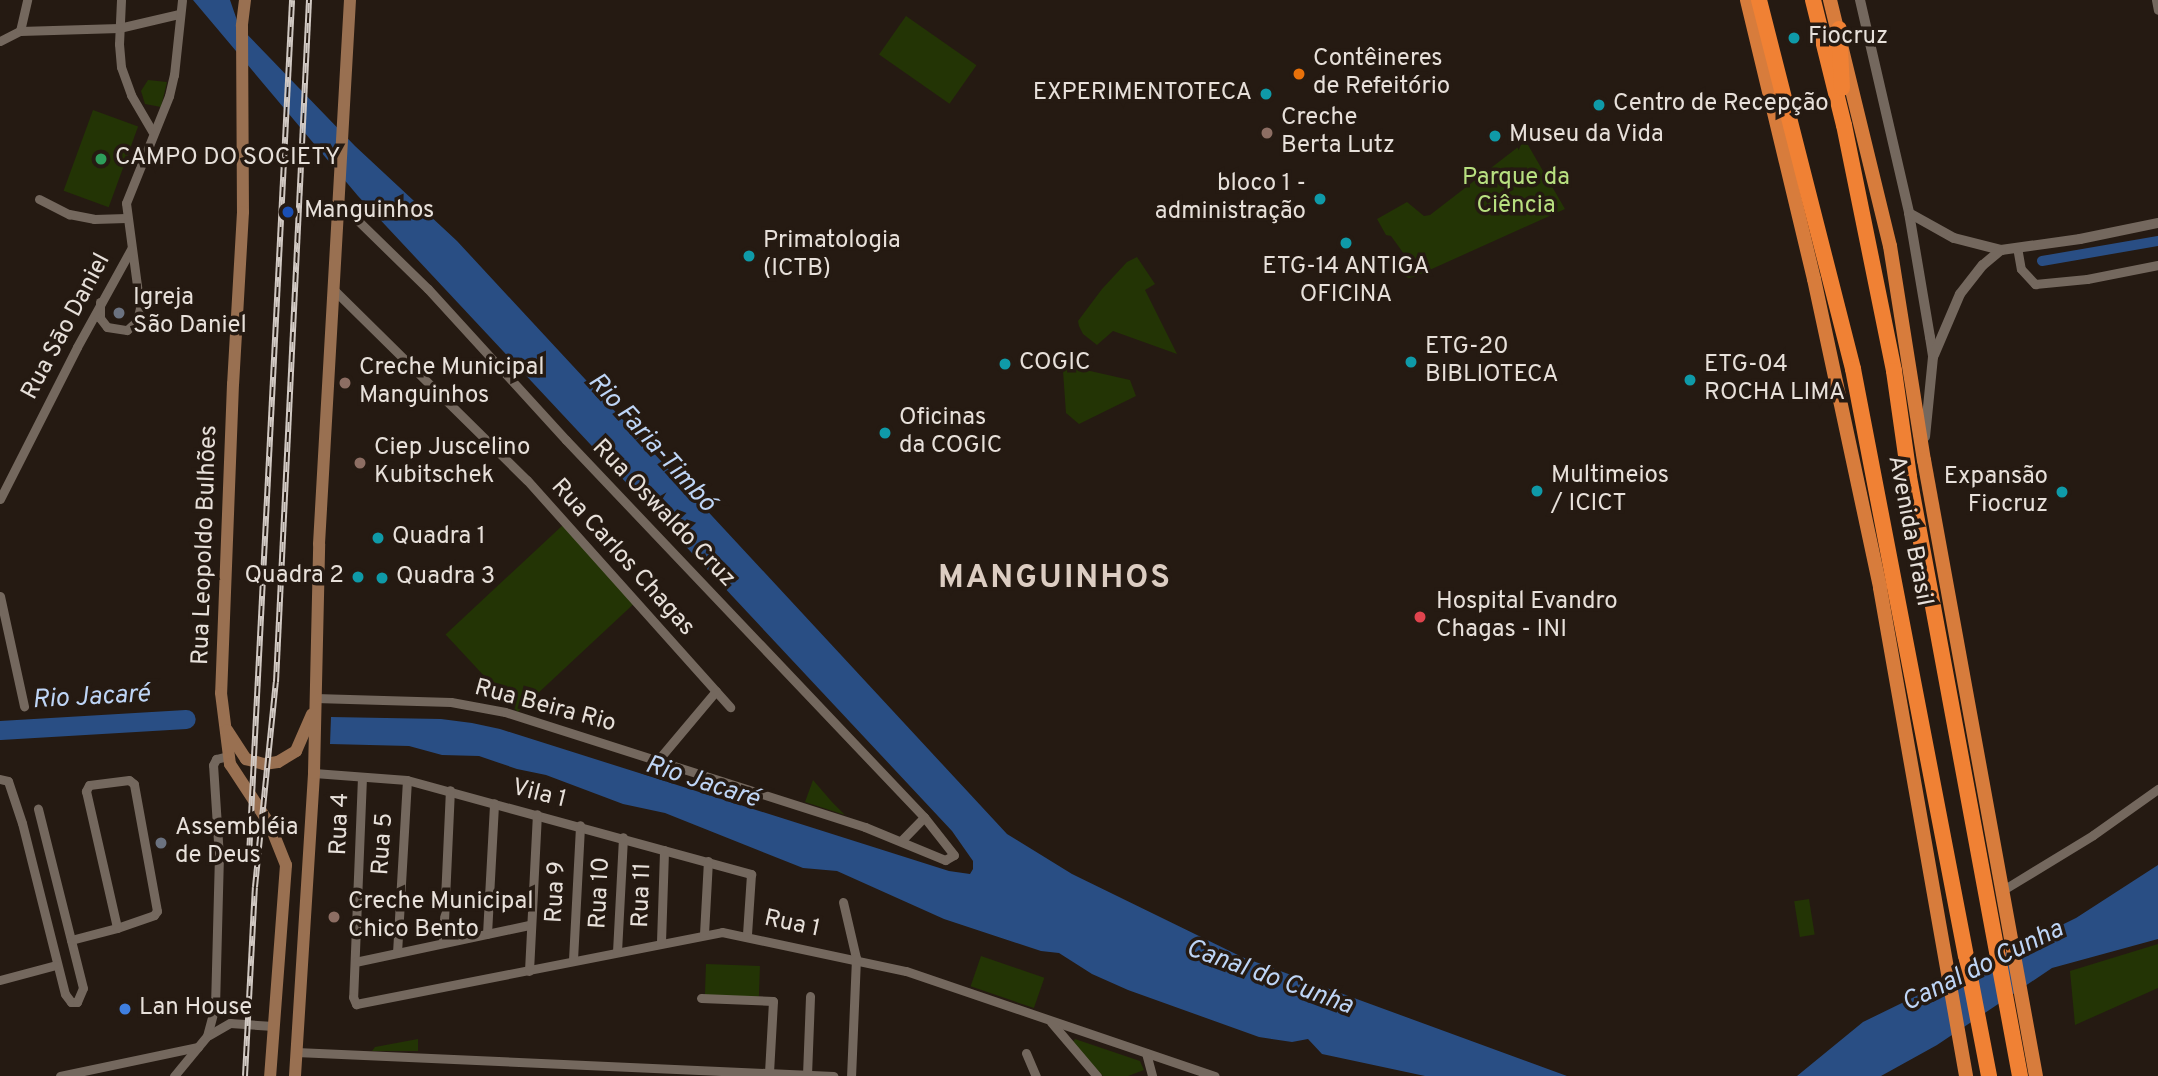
<!DOCTYPE html>
<html>
<head>
<meta charset="utf-8">
<style>
  body { margin:0 }
  #map { position:relative; width:2158px; height:1076px; overflow:hidden; background:#251a12; font-family:Overpass,sans-serif }
  div>[style] { position:absolute }
  .green>* { inset:0; background:#233405; transform-origin:0 0 }
  .water>* { inset:0; background:#294e84 }
  .canal>* { height:10px; margin:-5px; padding:0 5px; transform-origin:5px; border-radius:5px; background:#294e84 }
  .river>* { height:19px; margin:-9.5px; padding:0 9.5px; transform-origin:9.5px; border-radius:9.5px; background:#294e84 }
  .minor>* { height:9px; margin:-4.5px; padding:0 4.5px; transform-origin:4.5px; border-radius:4.5px; background:#74685e }
  .tertiary>* { height:10px; margin:-5px; padding:0 5px; transform-origin:5px; border-radius:5px; background:#74685e }
  .secondary>* { height:12px; margin:-6px; padding:0 6px; transform-origin:6px; border-radius:6px; background:#997051 }
  .trunk>* { height:14px; margin:-7px; padding:0 7px; transform-origin:7px; border-radius:7px; background:#d77c3c }
  .motorway>* { height:16px; margin:-8px; padding:0 8px; transform-origin:8px; border-radius:8px; background:#f08134 }
  .rail>* { height:6px; margin-top:-3px; transform-origin:0; background:repeating-linear-gradient(90deg,#251a12 0 10px,#d1c9c3 0 20px); box-sizing:border-box; border-block:2px solid #d1c9c3 }
  .dots>* { width:19px; height:19px; translate:-50% -50%; box-sizing:border-box; border:4px solid #251a12; border-radius:50% }
  span { translate:-50% -50%; white-space:nowrap; text-align:center; line-height:1.15; -webkit-text-stroke:7px #251a12; paint-order:stroke }
  .poi-label { font-size:24px; color:#e7e0da }
  .left { translate:0 -50%; text-align:left }
  .right { translate:-100% -50%; text-align:right }
  .park-label { font-size:24px; color:#b8e080 }
  .street-label { font-size:24px; color:#e7e0da }
  .water-label { font-size:26px; color:#bed5f6; font-style:italic }
  .district-label { font-size:32px; color:#dccdc2; font-weight:700; letter-spacing:2px }
</style>
</head>
<body>
<div id="map">
  <div class="green">
    <i style="left:906px;top:16px;width:86px;height:47px;rotate:35deg"></i>
    <i style="clip-path:polygon(148px 80px,167px 82px,161px 107px,145px 104px,141px 91px)"></i>
    <i style="left:93px;top:110px;width:48px;height:86px;rotate:20deg"></i>
    <i style="clip-path:polygon(1522px 144px,1528px 145px,1565px 209px,1414px 277px,1408px 278px,1395px 268px,1404px 254px,1391px 236px,1386px 235px,1377px 219px,1407px 202px,1424px 216px,1430px 215px)"></i>
    <i style="clip-path:polygon(1137px 257px,1155px 284px,1145px 290px,1177px 354px,1113px 331px,1097px 345px,1083px 334px,1079px 326px,1078px 321px,1102px 289px,1127px 262px)"></i>
    <i style="clip-path:polygon(1068px 366px,1130px 380px,1136px 396px,1079px 424px,1066px 413px,1063px 371px)"></i>
    <i style="left:564px;top:524px;width:106px;height:162px;rotate:47deg"></i>
    <i style="clip-path:polygon(813px 780px,832px 802px,845px 815px,805px 802px)"></i>
    <i style="left:1809px;top:899px;width:36px;height:15px;rotate:81deg"></i>
    <i style="clip-path:polygon(2158px 944px,2158px 988px,2075px 1025px,2070px 971px)"></i>
    <i style="left:981px;top:956px;width:67px;height:32px;rotate:19deg"></i>
    <i style="left:706px;top:964px;width:54px;height:31px;rotate:2deg"></i>
    <i style="clip-path:polygon(418px 1039px,418px 1051px,372px 1051px,375px 1047px)"></i>
    <i style="clip-path:polygon(1075px 1039px,1140px 1061px,1144px 1070px,1128px 1076px,1103px 1076px,1072px 1043px)"></i>
  </div>
  <div class="water">
    <i style="clip-path:polygon(193px 0,230px 0,239px 26px,355px 146px,457px 241px,1007px 834px,1072px 874px,1242px 957px,1567px 1076px,1425px 1076px,1322px 1054px,1308px 1039px,1292px 1042px,1259px 1037px,1128px 990px,1092px 974px,1059px 953px,1041px 951px,944px 919px,837px 871px,803px 868px,665px 813px,623px 804px,546px 775px,517px 769px,479px 756px,442px 755px,409px 746px,330px 744px,331px 717px,441px 719px,472px 723px,500px 729px,949px 871px,970px 874px,973px 869px,973px 861px,952px 831px,358px 196px)"></i>
    <i style="clip-path:polygon(2158px 865px,2158px 939px,2052px 968px,1937px 1045px,1881px 1076px,1797px 1076px,1863px 1022px,2076px 918px)"></i>
  </div>
  <div class="canal">
    <i style="left:2042px;top:261px;width:118px;rotate:-9.8deg"></i>
  </div>
  <div class="river">
    <i style="left:0;top:730px;width:186px;rotate:-3.4deg"></i>
  </div>
  <div class="minor">
    <i style="left:121px;top:0;width:44px;rotate:92.6deg"></i>
    <i style="left:119px;top:44px;width:23px;rotate:85deg"></i>
    <i style="left:121px;top:67px;width:30px;rotate:70deg"></i>
    <i style="left:131px;top:95px;width:42px;rotate:59.7deg"></i>
    <i style="left:2156px;top:0;width:10px;rotate:79deg"></i>
    <i style="left:20px;top:31px;width:32px;rotate:-77deg"></i>
    <i style="left:0;top:41px;width:22px;rotate:-27deg"></i>
    <i style="left:20px;top:31px;width:99px;rotate:-1.7deg"></i>
    <i style="left:119px;top:28px;width:62px;rotate:-13.1deg"></i>
    <i style="left:39px;top:199px;width:34px;rotate:27deg"></i>
    <i style="left:69px;top:214px;width:25px;rotate:11deg"></i>
    <i style="left:94px;top:219px;width:32px;rotate:-2deg"></i>
    <i style="left:2017px;top:247px;width:22px;rotate:80deg"></i>
    <i style="left:2021px;top:269px;width:21px;rotate:47deg"></i>
    <i style="left:2035px;top:284px;width:52px;rotate:-5.5deg"></i>
    <i style="left:2087px;top:279px;width:72px;rotate:-11.2deg"></i>
    <i style="left:333px;top:289px;width:272px;rotate:44.6deg"></i>
    <i style="left:527px;top:480px;width:305px;rotate:48.2deg"></i>
    <i style="left:100px;top:302px;width:16px;rotate:90deg"></i>
    <i style="left:100px;top:318px;width:11px;rotate:52deg"></i>
    <i style="left:107px;top:327px;width:20px;rotate:9deg"></i>
    <i style="left:127px;top:330px;width:13px;rotate:-42deg"></i>
    <i style="left:137px;top:321px;width:13px;rotate:-77deg"></i>
    <i style="left:140px;top:308px;width:106px;rotate:-97.6deg"></i>
    <i style="left:126px;top:203px;width:115px;rotate:-68.1deg"></i>
    <i style="left:169px;top:96px;width:22px;rotate:-77deg"></i>
    <i style="left:174px;top:75px;width:75px;rotate:-83.9deg"></i>
    <i style="left:0;top:499px;width:170px;rotate:-63.1deg"></i>
    <i style="left:77px;top:347px;width:112px;rotate:-61.1deg"></i>
    <i style="left:0;top:596px;width:113px;rotate:77.7deg"></i>
    <i style="left:315px;top:698px;width:136px;rotate:1.7deg"></i>
    <i style="left:451px;top:702px;width:55px;rotate:10.5deg"></i>
    <i style="left:505px;top:712px;width:378px;rotate:17.7deg"></i>
    <i style="left:865px;top:827px;width:87px;rotate:22.4deg"></i>
    <i style="left:945px;top:860px;width:10px;rotate:-29deg"></i>
    <i style="left:954px;top:855px;width:48px;rotate:-128.3deg"></i>
    <i style="left:924px;top:817px;width:520px;rotate:-133.52deg"></i>
    <i style="left:566px;top:440px;width:205px;rotate:-132.4deg"></i>
    <i style="left:428px;top:289px;width:124px;rotate:-135.7deg"></i>
    <i style="left:658px;top:760px;width:90px;rotate:-50deg"></i>
    <i style="left:314px;top:773px;width:93px;rotate:4.3deg"></i>
    <i style="left:407px;top:780px;width:357px;rotate:15.3deg"></i>
    <i style="left:751px;top:874px;width:61px;rotate:93.8deg"></i>
    <i style="left:362px;top:777px;width:220px;rotate:92.3deg"></i>
    <i style="left:353px;top:997px;width:8px;rotate:67deg"></i>
    <i style="left:356px;top:1004px;width:373px;rotate:-11.1deg"></i>
    <i style="left:722px;top:932px;width:188px;rotate:12deg"></i>
    <i style="left:906px;top:971px;width:326px;rotate:18.8deg"></i>
    <i style="left:0;top:779px;width:8px;rotate:14deg"></i>
    <i style="left:8px;top:781px;width:44px;rotate:71.6deg"></i>
    <i style="left:22px;top:823px;width:176px;rotate:75.9deg"></i>
    <i style="left:65px;top:994px;width:10px;rotate:53deg"></i>
    <i style="left:71px;top:1002px;width:6px"></i>
    <i style="left:77px;top:1002px;width:15px;rotate:-67deg"></i>
    <i style="left:83px;top:988px;width:185px;rotate:-104.1deg"></i>
    <i style="left:901px;top:841px;width:33px;rotate:-46deg"></i>
    <i style="left:2003px;top:890px;width:105px;rotate:-31.4deg"></i>
    <i style="left:2093px;top:835px;width:80px;rotate:-35.3deg"></i>
    <i style="left:843px;top:902px;width:57px;rotate:76.9deg"></i>
    <i style="left:856px;top:958px;width:118px;rotate:92.4deg"></i>
    <i style="left:487px;top:934px;width:131px;rotate:-86.9deg"></i>
    <i style="left:704px;top:934px;width:73px;rotate:-86.9deg"></i>
    <i style="left:71px;top:940px;width:48px;rotate:-14.6deg"></i>
    <i style="left:117px;top:928px;width:39px;rotate:-19deg"></i>
    <i style="left:154px;top:915px;width:5px;rotate:-53deg"></i>
    <i style="left:157px;top:911px;width:129px;rotate:-100.3deg"></i>
    <i style="left:134px;top:784px;width:6px;rotate:-141deg"></i>
    <i style="left:129px;top:780px;width:40px;rotate:172.9deg"></i>
    <i style="left:89px;top:785px;width:7px;rotate:117deg"></i>
    <i style="left:86px;top:791px;width:140px;rotate:77.2deg"></i>
    <i style="left:661px;top:942px;width:92px;rotate:-88.1deg"></i>
    <i style="left:443px;top:943px;width:153px;rotate:-87.4deg"></i>
    <i style="left:617px;top:952px;width:115px;rotate:-87deg"></i>
    <i style="left:397px;top:953px;width:173px;rotate:-86.7deg"></i>
    <i style="left:573px;top:960px;width:135px;rotate:-87deg"></i>
    <i style="left:355px;top:962px;width:178px;rotate:-12deg"></i>
    <i style="left:529px;top:971px;width:157px;rotate:-87.1deg"></i>
    <i style="left:0;top:980px;width:58px;rotate:-15deg"></i>
    <i style="left:701px;top:998px;width:72px;rotate:2.4deg"></i>
    <i style="left:773px;top:1001px;width:72px;rotate:93.2deg"></i>
    <i style="left:1051px;top:1022px;width:71px;rotate:49.6deg"></i>
    <i style="left:209px;top:1035px;width:24px;rotate:-30deg"></i>
    <i style="left:230px;top:1023px;width:43px;rotate:4deg"></i>
    <i style="left:296px;top:1052px;width:538px;rotate:2.56deg"></i>
    <i style="left:1026px;top:1053px;width:25px;rotate:67deg"></i>
    <i style="left:1146px;top:1053px;width:24px;rotate:75deg"></i>
    <i style="left:807px;top:1075px;width:79px;rotate:-87.8deg"></i>
    <i style="left:60px;top:1076px;width:141px;rotate:-11.9deg"></i>
    <i style="left:174px;top:1076px;width:52px;rotate:-50.5deg"></i>
    <i style="left:207px;top:1036px;width:30px;rotate:-75deg"></i>
    <i style="left:215px;top:1007px;width:150px;rotate:-88.5deg"></i>
    <i style="left:219px;top:857px;width:92px;rotate:-93.7deg"></i>
    <i style="left:213px;top:765px;width:7px;rotate:-63deg"></i>
    <i style="left:216px;top:759px;width:12px;rotate:-14deg"></i>
  </div>
  <div class="tertiary">
    <i style="left:1860px;top:0;width:219px;rotate:77deg"></i>
    <i style="left:1909px;top:213px;width:126px;rotate:80.4deg"></i>
    <i style="left:1930px;top:337px;width:20px;rotate:81deg"></i>
    <i style="left:1933px;top:357px;width:80px;rotate:95.7deg"></i>
    <i style="left:1909px;top:213px;width:51px;rotate:29.1deg"></i>
    <i style="left:1954px;top:238px;width:49px;rotate:14.3deg"></i>
    <i style="left:2001px;top:250px;width:80px;rotate:-7.9deg"></i>
    <i style="left:2080px;top:239px;width:80px;rotate:-11.6deg"></i>
    <i style="left:1934px;top:355px;width:66px;rotate:-66.9deg"></i>
    <i style="left:1960px;top:294px;width:37px;rotate:-52deg"></i>
    <i style="left:1983px;top:265px;width:23px;rotate:-40deg"></i>
  </div>
  <div class="secondary">
    <i style="left:245px;top:0;width:26px;rotate:97deg"></i>
    <i style="left:242px;top:26px;width:186px;rotate:89.7deg"></i>
    <i style="left:243px;top:212px;width:172px;rotate:93.3deg"></i>
    <i style="left:233px;top:384px;width:309px;rotate:92.2deg"></i>
    <i style="left:221px;top:693px;width:72px;rotate:82.8deg"></i>
    <i style="left:230px;top:764px;width:73px;rotate:56.7deg"></i>
    <i style="left:270px;top:825px;width:43px;rotate:68.2deg"></i>
    <i style="left:286px;top:865px;width:212px;rotate:94.3deg"></i>
    <i style="left:227px;top:730px;width:35px;rotate:57deg"></i>
    <i style="left:246px;top:759px;width:19px;rotate:16deg"></i>
    <i style="left:264px;top:764px;width:14px;rotate:-8deg"></i>
    <i style="left:278px;top:762px;width:21px;rotate:-31deg"></i>
    <i style="left:296px;top:751px;width:40px;rotate:-66.6deg"></i>
    <i style="left:295px;top:1076px;width:304px;rotate:-86.4deg"></i>
    <i style="left:314px;top:773px;width:229px;rotate:-88.7deg"></i>
    <i style="left:319px;top:544px;width:545px;rotate:-86.74deg"></i>
  </div>
  <div class="trunk">
    <i style="left:1747px;top:0;width:287px;rotate:76.5deg"></i>
    <i style="left:1814px;top:279px;width:316px;rotate:77.9deg"></i>
    <i style="left:1880px;top:588px;width:496px;rotate:80deg"></i>
    <i style="left:1830px;top:0;width:253px;rotate:76.3deg"></i>
    <i style="left:1890px;top:246px;width:217px;rotate:81deg"></i>
    <i style="left:1924px;top:460px;width:626px;rotate:79.7deg"></i>
  </div>
  <div class="motorway">
    <i style="left:1759px;top:0;width:381px;rotate:75.7deg"></i>
    <i style="left:1853px;top:369px;width:720px;rotate:79.11deg"></i>
    <i style="left:1813px;top:0;width:129px;rotate:76.1deg"></i>
    <i style="left:1844px;top:125px;width:251px;rotate:78.5deg"></i>
    <i style="left:1894px;top:371px;width:107px;rotate:81.9deg"></i>
    <i style="left:1909px;top:477px;width:609px;rotate:79.5deg"></i>
    <i style="left:1839px;top:29px;width:59px;rotate:87.1deg"></i>
  </div>
  <div class="rail">
    <i style="left:249px;top:856px;width:857px;rotate:-87.12deg"></i>
    <i style="left:245px;top:1076px;width:189px;rotate:-87deg"></i>
    <i style="left:255px;top:887px;width:206px;rotate:-84.2deg"></i>
    <i style="left:276px;top:682px;width:683px;rotate:-87.23deg"></i>
  </div>
  <div class="dots">
    <i style="left:1794px;top:38px;background:#0f9aa8"></i>
    <i style="left:1299px;top:74px;background:#e8710a"></i>
    <i style="left:1266px;top:94px;background:#0f9aa8"></i>
    <i style="left:1599px;top:105px;background:#0f9aa8"></i>
    <i style="left:1267px;top:133px;background:#8d6e63"></i>
    <i style="left:1495px;top:136px;background:#0f9aa8"></i>
    <i style="left:101px;top:159px;background:#2e9e5b"></i>
    <i style="left:1320px;top:199px;background:#0f9aa8"></i>
    <i style="left:288px;top:212px;background:#1a4fb4"></i>
    <i style="left:1346px;top:243px;background:#0f9aa8"></i>
    <i style="left:749px;top:256px;background:#0f9aa8"></i>
    <i style="left:119px;top:313px;background:#6b7280"></i>
    <i style="left:1411px;top:362px;background:#0f9aa8"></i>
    <i style="left:1005px;top:364px;background:#0f9aa8"></i>
    <i style="left:1690px;top:380px;background:#0f9aa8"></i>
    <i style="left:345px;top:383px;background:#8d6e63"></i>
    <i style="left:885px;top:433px;background:#0f9aa8"></i>
    <i style="left:360px;top:463px;background:#8d6e63"></i>
    <i style="left:1537px;top:491px;background:#0f9aa8"></i>
    <i style="left:2062px;top:492px;background:#0f9aa8"></i>
    <i style="left:378px;top:538px;background:#0f9aa8"></i>
    <i style="left:358px;top:577px;background:#0f9aa8"></i>
    <i style="left:382px;top:578px;background:#0f9aa8"></i>
    <i style="left:1420px;top:617px;background:#e0444e"></i>
    <i style="left:161px;top:843px;background:#6b7280"></i>
    <i style="left:334px;top:917px;background:#8d6e63"></i>
    <i style="left:125px;top:1009px;background:#3f7fe0"></i>
  </div>
  <div class="poi-label">
    <span class="left" style="left:1808px;top:38px">Fiocruz</span>
    <span class="left" style="left:1313px;top:74px">Contêineres<br>de Refeitório</span>
    <span class="right" style="left:1252px;top:94px">EXPERIMENTOTECA</span>
    <span class="left" style="left:1613px;top:105px">Centro de Recepção</span>
    <span class="left" style="left:1281px;top:133px">Creche<br>Berta Lutz</span>
    <span class="left" style="left:1509px;top:136px">Museu da Vida</span>
    <span class="left" style="left:115px;top:159px">CAMPO DO SOCIETY</span>
    <span class="right" style="left:1306px;top:199px">bloco 1 -<br>administração</span>
    <span class="left" style="left:304px;top:212px">Manguinhos</span>
    <span class="left" style="left:763px;top:256px">Primatologia<br>(ICTB)</span>
    <span style="left:1346px;top:282px">ETG-14 ANTIGA<br>OFICINA</span>
    <span class="left" style="left:133px;top:313px">Igreja<br>São Daniel</span>
    <span class="left" style="left:1425px;top:362px">ETG-20<br>BIBLIOTECA</span>
    <span class="left" style="left:1019px;top:364px">COGIC</span>
    <span class="left" style="left:1704px;top:380px">ETG-04<br>ROCHA LIMA</span>
    <span class="left" style="left:359px;top:383px">Creche Municipal<br>Manguinhos</span>
    <span class="left" style="left:899px;top:433px">Oficinas<br>da COGIC</span>
    <span class="left" style="left:374px;top:463px">Ciep Juscelino<br>Kubitschek</span>
    <span class="left" style="left:1551px;top:491px">Multimeios<br>/ ICICT</span>
    <span class="right" style="left:2048px;top:492px">Expansão<br>Fiocruz</span>
    <span class="left" style="left:392px;top:538px">Quadra 1</span>
    <span class="right" style="left:344px;top:577px">Quadra 2</span>
    <span class="left" style="left:396px;top:578px">Quadra 3</span>
    <span class="left" style="left:1436px;top:617px">Hospital Evandro<br>Chagas - INI</span>
    <span class="left" style="left:175px;top:843px">Assembléia<br>de Deus</span>
    <span class="left" style="left:348px;top:917px">Creche Municipal<br>Chico Bento</span>
    <span class="left" style="left:139px;top:1009px">Lan House</span>
  </div>
  <div class="park-label">
    <span style="left:1516px;top:193px">Parque da<br>Ciência</span>
  </div>
  <div class="street-label">
    <span style="left:67px;top:327px;rotate:-62deg">Rua Sāo Daniel</span>
    <span style="left:663px;top:514px;rotate:46deg">Rua Oswaldo Cruz</span>
    <span style="left:1909px;top:531px;rotate:79deg">Avenida Brasil</span>
    <span style="left:206px;top:545px;rotate:-88deg">Rua Leopoldo Bulhões</span>
    <span style="left:622px;top:558px;rotate:48deg">Rua Carlos Chagas</span>
    <span style="left:545px;top:707px;rotate:15deg">Rua Beira Rio</span>
    <span style="left:539px;top:795px;rotate:14deg">Vila 1</span>
    <span style="left:341px;top:824px;rotate:-88deg">Rua 4</span>
    <span style="left:384px;top:844px;rotate:-86deg">Rua 5</span>
    <span style="left:557px;top:892px;rotate:-87deg">Rua 9</span>
    <span style="left:601px;top:893px;rotate:-87deg">Rua 10</span>
    <span style="left:643px;top:895px;rotate:-88deg">Rua 11</span>
    <span style="left:792px;top:925px;rotate:12deg">Rua 1</span>
  </div>
  <div class="water-label">
    <span style="left:651px;top:443px;rotate:48deg">Rio Faria-Timbó</span>
    <span style="left:91px;top:698px;rotate:-3deg">Rio Jacaré</span>
    <span style="left:702px;top:783px;rotate:18deg">Rio Jacaré</span>
    <span style="left:1983px;top:967px;rotate:-26deg">Canal do Cunha</span>
    <span style="left:1269px;top:978px;rotate:20deg">Canal do Cunha</span>
  </div>
  <div class="district-label">
    <span style="left:1055px;top:579px">MANGUINHOS</span>
  </div>
</div>
</body>
</html>
